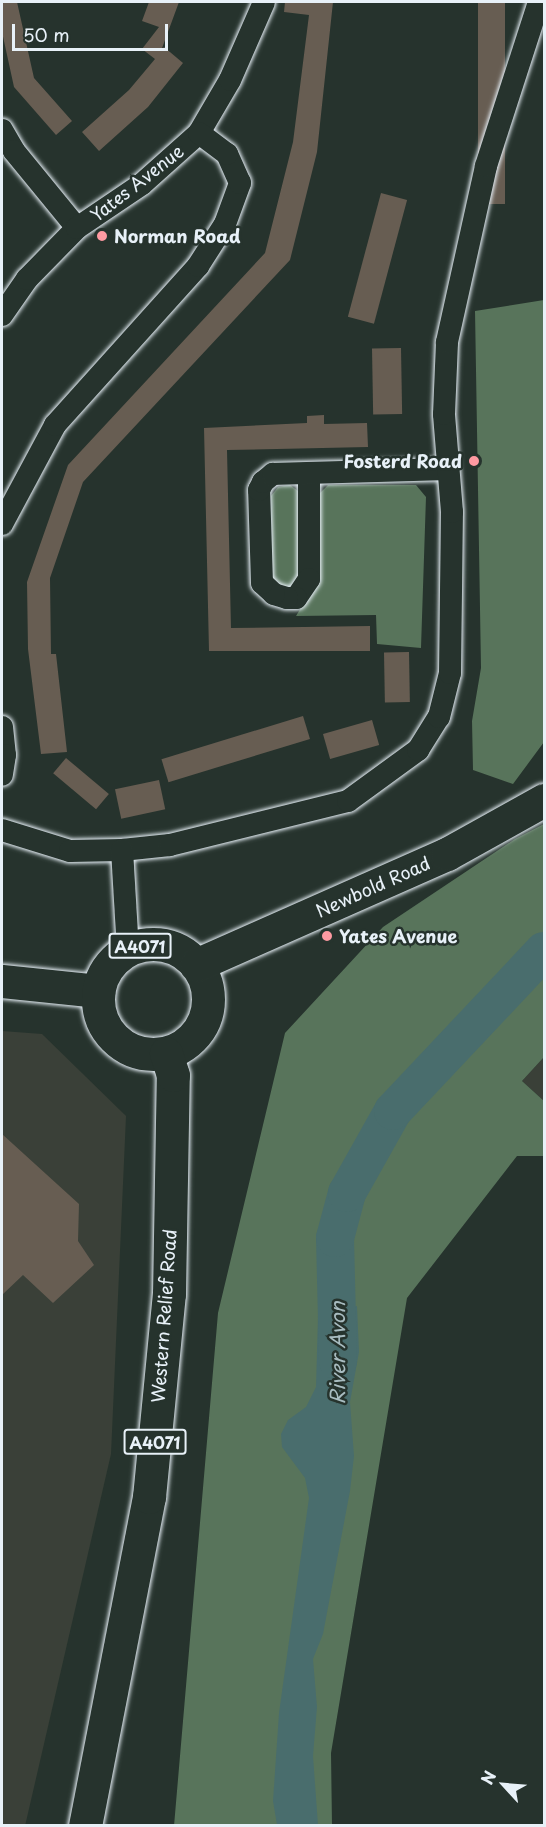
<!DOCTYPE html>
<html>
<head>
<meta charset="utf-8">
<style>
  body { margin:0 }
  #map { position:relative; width:546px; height:1827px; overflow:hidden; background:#26332d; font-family:"Playpen Sans",sans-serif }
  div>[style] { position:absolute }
  .built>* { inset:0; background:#3a4038 }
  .green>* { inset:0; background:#58745b }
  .water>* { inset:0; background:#496d6d }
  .river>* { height:38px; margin:-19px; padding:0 19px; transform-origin:19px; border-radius:19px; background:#496d6d }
  .building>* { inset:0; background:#675d52; transform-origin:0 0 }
  .roads { filter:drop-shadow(0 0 2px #e8f1f8) drop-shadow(0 0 2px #e8f1f8) }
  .street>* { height:22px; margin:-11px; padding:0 11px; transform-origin:11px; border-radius:11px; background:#26332d }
  .secondary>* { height:33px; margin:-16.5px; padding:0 16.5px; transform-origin:16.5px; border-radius:16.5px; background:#26332d }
  .highway>* { height:33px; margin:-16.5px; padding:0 16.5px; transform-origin:16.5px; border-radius:16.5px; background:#26332d }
  .highway>.ring { margin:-16.5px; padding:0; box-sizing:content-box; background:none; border:33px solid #26332d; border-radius:50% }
  .dots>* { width:16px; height:16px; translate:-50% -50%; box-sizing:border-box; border:3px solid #26332d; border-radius:50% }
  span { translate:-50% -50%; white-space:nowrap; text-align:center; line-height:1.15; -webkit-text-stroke:5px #26332d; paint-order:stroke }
  .shield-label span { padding:2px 4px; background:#26332d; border:2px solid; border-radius:4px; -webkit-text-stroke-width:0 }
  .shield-label { font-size:16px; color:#e8f1f8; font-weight:700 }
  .street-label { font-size:18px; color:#e8f1f8 }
  .poi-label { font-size:18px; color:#e8f1f8; font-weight:700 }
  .left { translate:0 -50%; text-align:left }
  .right { translate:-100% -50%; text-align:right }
  .water-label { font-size:20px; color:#a8bcc0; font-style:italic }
  .frame { position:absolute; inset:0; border:3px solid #e8f1f8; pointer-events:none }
  .north { position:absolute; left:474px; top:1755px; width:60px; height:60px; -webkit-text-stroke:4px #26332d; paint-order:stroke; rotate:296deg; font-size:16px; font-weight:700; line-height:24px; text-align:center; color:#e8f1f8 }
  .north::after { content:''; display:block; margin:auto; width:21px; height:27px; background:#e8f1f8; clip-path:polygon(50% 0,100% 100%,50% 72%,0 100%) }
  .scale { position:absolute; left:12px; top:24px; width:156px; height:27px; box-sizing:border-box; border:3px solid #e8f1f8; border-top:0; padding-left:8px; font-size:18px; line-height:21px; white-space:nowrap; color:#e8f1f8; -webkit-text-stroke:4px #26332d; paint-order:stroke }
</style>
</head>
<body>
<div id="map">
  <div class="built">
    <i style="clip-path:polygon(2px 1031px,42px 1034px,126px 1116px,111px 1454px,25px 1826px,2px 1825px)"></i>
    <i style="clip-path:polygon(544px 1057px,544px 1101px,522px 1081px)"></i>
  </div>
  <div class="green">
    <i style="clip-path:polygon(544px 300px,544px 742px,513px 784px,473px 770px,472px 721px,481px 668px,475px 311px)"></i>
    <i style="clip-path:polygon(290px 485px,298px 491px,300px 579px,292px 588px,284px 589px,272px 579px,271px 496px,278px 487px)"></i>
    <i style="clip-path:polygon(328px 485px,416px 485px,426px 497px,421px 648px,377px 644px,376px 615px,296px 616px,319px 578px,317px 496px)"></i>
    <i style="clip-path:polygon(544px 824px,544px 1057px,522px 1081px,544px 1101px,544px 1156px,517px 1156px,407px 1298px,331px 1753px,332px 1825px,174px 1826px,218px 1313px,285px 1033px,383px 927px,515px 839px)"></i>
  </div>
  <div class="water">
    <i style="clip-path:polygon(357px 1306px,359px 1352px,350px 1402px,354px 1456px,350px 1491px,323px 1634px,313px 1659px,317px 1707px,313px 1756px,318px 1825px,277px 1825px,273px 1801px,279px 1713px,309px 1498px,305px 1478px,282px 1447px,281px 1434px,288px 1420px,306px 1407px,316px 1387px,318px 1315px)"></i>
  </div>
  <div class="river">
    <i style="left:338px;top:1361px;width:123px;rotate:-91.4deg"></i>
    <i style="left:335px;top:1238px;width:47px;rotate:-75.1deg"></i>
    <i style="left:347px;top:1193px;width:94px;rotate:-60.7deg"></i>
    <i style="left:393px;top:1111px;width:220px;rotate:-46.7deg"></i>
  </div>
  <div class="building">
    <i style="clip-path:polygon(2px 2px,17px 2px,34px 78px,72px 121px,56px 135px,14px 87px,2px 32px)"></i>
    <i style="clip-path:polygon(149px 2px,179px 2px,161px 51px,164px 47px,183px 63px,148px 107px,99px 151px,82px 132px,129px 90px,155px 59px,142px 49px,159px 27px,142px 21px)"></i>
    <i style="clip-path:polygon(285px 2px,333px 2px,317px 152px,290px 260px,83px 482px,50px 578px,51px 654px,56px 654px,67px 752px,41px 754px,28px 649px,27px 582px,68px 465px,265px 253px,293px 142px,309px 15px,284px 12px)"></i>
    <i style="left:478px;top:2px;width:27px;height:202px"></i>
    <i style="left:381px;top:193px;width:27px;height:128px;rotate:15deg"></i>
    <i style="left:401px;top:348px;width:66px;height:29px;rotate:89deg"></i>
    <i style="clip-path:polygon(324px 415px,324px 424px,367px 423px,368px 447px,227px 450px,231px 628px,370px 626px,370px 651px,209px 651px,204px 428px,307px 423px,307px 416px)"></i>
    <i style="left:409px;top:652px;width:50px;height:25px;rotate:89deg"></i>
    <i style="left:303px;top:716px;width:24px;height:148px;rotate:73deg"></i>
    <i style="left:372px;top:720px;width:26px;height:51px;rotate:74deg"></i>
    <i style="left:66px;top:758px;width:56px;height:20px;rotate:40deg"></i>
    <i style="left:159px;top:780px;width:30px;height:45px;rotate:78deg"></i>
    <i style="clip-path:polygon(2px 1134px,79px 1204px,78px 1241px,94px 1265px,53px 1303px,23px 1275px,2px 1295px)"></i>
  </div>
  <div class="roads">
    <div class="street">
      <i style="left:2px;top:130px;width:24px;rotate:60deg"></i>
      <i style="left:14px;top:151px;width:99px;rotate:50.7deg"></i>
      <i style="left:2px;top:315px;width:44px;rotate:-55.2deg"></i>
      <i style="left:27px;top:279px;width:71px;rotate:-45.6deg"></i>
      <i style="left:77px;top:228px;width:78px;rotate:-34.1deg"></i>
      <i style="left:142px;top:184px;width:76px;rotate:-41.8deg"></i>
      <i style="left:199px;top:133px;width:61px;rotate:-59.7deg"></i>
      <i style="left:230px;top:80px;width:85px;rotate:-66.4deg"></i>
      <i style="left:309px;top:475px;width:104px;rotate:90deg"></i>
      <i style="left:309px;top:579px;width:23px;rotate:124deg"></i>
      <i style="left:296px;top:598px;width:9px;rotate:180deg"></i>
      <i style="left:287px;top:598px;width:14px;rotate:-163deg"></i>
      <i style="left:274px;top:594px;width:16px;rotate:-137deg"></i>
      <i style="left:262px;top:583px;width:93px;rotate:-91.8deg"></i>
      <i style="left:259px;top:490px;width:9px;rotate:-63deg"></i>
      <i style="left:263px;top:482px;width:13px;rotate:-39deg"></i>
      <i style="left:273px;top:474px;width:174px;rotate:-1.6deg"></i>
      <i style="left:2px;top:524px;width:112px;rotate:-61.8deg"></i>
      <i style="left:55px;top:425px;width:214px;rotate:-48deg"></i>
      <i style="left:198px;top:266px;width:50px;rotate:-57.3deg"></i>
      <i style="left:225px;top:224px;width:44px;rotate:-69.9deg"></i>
      <i style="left:240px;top:183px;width:32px;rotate:-114deg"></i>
      <i style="left:227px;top:154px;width:35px;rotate:-143deg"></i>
      <i style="left:2px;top:727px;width:28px;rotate:84deg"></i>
      <i style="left:5px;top:755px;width:20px;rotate:99deg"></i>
      <i style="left:2px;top:830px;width:71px;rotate:17.2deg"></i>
      <i style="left:70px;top:851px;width:52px;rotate:-1.1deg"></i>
      <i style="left:122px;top:850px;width:48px;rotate:-5.9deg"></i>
      <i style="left:170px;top:845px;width:183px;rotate:-13.9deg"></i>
      <i style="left:348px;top:801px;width:87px;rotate:-36.1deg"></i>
      <i style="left:418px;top:750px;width:39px;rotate:-58deg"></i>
      <i style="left:439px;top:717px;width:45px;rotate:-76deg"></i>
      <i style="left:450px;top:673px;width:161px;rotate:-89.3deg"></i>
      <i style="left:452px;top:512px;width:98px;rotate:-94.7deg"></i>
      <i style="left:444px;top:414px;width:72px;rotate:-87.6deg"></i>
      <i style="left:447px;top:342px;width:180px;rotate:-77.5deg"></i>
      <i style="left:486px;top:166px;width:172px;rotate:-72.1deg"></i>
      <i style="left:122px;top:850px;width:100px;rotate:86.6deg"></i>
    </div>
    <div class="secondary">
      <i style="left:2px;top:981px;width:97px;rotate:5.9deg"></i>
    </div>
    <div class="highway">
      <i class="ring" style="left:98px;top:944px;width:77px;height:77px"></i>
      <i style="left:196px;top:965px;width:274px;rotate:-23.9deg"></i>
      <i style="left:447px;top:854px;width:111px;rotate:-29.1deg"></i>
      <i style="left:85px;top:1826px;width:335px;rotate:-79deg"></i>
      <i style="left:149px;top:1497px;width:204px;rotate:-84.4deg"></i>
      <i style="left:169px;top:1294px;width:219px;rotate:-89deg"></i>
      <i style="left:173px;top:1075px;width:23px;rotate:-108deg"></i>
    </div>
  </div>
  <div class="dots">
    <i style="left:102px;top:236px;background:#ff9aa2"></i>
    <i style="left:474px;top:461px;background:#ff9aa2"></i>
    <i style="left:327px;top:936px;background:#ff9aa2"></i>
  </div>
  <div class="shield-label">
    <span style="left:140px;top:946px">A4071</span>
    <span style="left:155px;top:1442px">A4071</span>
  </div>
  <div class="street-label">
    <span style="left:137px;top:183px;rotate:-38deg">Yates Avenue</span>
    <span style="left:373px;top:887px;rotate:-24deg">Newbold Road</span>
    <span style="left:164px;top:1316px;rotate:-86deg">Western Relief Road</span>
  </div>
  <div class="poi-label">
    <span class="left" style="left:114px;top:236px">Norman Road</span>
    <span class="right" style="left:462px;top:461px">Fosterd Road</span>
    <span class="left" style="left:339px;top:936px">Yates Avenue</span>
  </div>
  <div class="water-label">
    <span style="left:337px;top:1353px;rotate:-90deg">River Avon</span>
  </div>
  <div class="frame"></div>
  <div class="north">N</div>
  <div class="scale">50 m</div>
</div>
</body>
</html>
